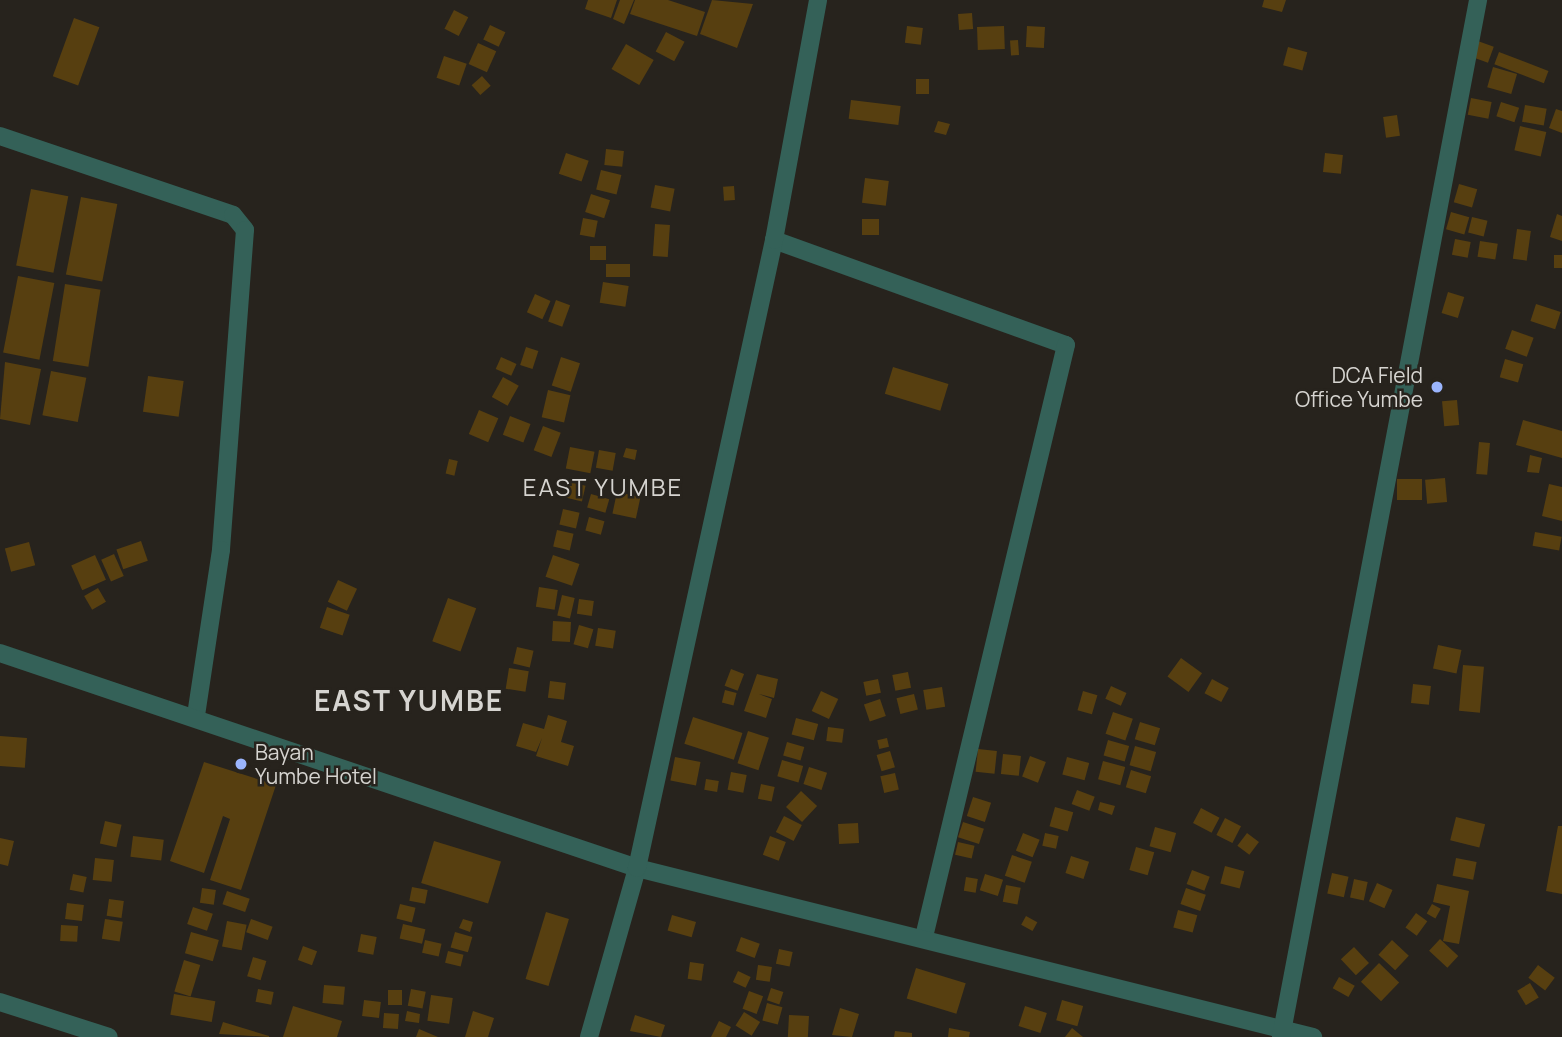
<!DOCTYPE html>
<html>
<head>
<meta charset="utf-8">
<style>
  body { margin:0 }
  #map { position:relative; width:1562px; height:1037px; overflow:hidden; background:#27231d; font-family:Manrope,sans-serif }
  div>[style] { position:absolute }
  .building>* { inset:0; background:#573f10; transform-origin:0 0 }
  .minor>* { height:18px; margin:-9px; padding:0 9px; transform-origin:9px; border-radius:9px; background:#346158 }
  .dots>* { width:19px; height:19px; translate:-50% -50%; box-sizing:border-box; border:4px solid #27231d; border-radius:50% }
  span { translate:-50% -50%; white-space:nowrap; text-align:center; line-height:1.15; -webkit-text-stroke:5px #27231d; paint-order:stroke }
  .poi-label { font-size:21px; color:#d6d4d0 }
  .right { translate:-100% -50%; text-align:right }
  .left { translate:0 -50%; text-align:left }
  .quarter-label { font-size:24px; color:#d6d4d0; letter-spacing:2px }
  .district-label { font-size:28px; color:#d6d4d0; font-weight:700; letter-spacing:2px }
</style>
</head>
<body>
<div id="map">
  <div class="building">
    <i style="clip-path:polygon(588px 0,617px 0,611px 18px,585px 9px)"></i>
    <i style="clip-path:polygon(620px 0,634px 0,624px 24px,613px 19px)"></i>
    <i style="clip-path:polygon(635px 0,668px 0,705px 12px,697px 36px,630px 14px)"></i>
    <i style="clip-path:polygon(712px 0,753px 4px,737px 48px,700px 34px)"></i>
    <i style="clip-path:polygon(1264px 0,1286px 0,1282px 12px,1262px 7px)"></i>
    <i style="left:454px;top:10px;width:16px;height:21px;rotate:27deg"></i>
    <i style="left:972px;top:13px;width:16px;height:14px;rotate:86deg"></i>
    <i style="left:74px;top:18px;width:27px;height:62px;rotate:20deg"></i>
    <i style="left:490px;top:25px;width:17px;height:16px;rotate:25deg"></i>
    <i style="left:907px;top:26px;width:16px;height:17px;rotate:7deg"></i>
    <i style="left:1004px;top:26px;width:23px;height:27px;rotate:88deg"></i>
    <i style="left:1027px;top:26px;width:18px;height:21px;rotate:3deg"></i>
    <i style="left:666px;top:32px;width:21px;height:22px;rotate:28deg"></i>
    <i style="left:1018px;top:40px;width:15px;height:8px;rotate:86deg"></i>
    <i style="left:1475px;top:40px;width:20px;height:17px;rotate:20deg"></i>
    <i style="left:478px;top:43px;width:20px;height:23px;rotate:24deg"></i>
    <i style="left:626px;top:44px;width:32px;height:29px;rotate:30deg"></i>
    <i style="left:1288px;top:47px;width:20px;height:19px;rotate:15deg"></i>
    <i style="left:1499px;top:52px;width:53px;height:13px;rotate:21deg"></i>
    <i style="left:444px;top:56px;width:24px;height:23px;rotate:19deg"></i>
    <i style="left:1493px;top:67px;width:25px;height:21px;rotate:16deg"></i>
    <i style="left:482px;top:76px;width:13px;height:14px;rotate:48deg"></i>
    <i style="left:916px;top:79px;width:13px;height:15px"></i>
    <i style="left:1471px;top:98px;width:21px;height:17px;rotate:11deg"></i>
    <i style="left:851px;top:100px;width:50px;height:19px;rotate:7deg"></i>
    <i style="left:1501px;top:102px;width:19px;height:15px;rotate:18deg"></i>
    <i style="left:1525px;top:105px;width:22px;height:17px;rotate:10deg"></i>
    <i style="clip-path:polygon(1556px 109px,1562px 111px,1562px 133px,1549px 128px)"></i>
    <i style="left:1397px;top:115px;width:21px;height:14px;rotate:82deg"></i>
    <i style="clip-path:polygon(938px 121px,950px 124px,946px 135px,934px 132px)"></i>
    <i style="left:1520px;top:126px;width:27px;height:25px;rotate:13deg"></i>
    <i style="left:606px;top:149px;width:18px;height:16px;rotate:6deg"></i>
    <i style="left:566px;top:153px;width:24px;height:22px;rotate:19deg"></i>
    <i style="left:1325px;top:153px;width:18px;height:19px;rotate:6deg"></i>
    <i style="left:601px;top:170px;width:21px;height:20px;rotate:14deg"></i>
    <i style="left:865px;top:178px;width:24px;height:25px;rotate:7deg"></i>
    <i style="left:1459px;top:184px;width:19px;height:19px;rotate:16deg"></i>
    <i style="left:655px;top:185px;width:20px;height:23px;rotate:11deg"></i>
    <i style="left:734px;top:186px;width:14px;height:11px;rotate:86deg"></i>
    <i style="left:31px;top:189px;width:38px;height:78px;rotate:11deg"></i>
    <i style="left:591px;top:194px;width:20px;height:19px;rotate:18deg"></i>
    <i style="left:81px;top:197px;width:37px;height:79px;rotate:11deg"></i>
    <i style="left:1451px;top:212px;width:19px;height:18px;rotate:16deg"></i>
    <i style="clip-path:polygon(1557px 214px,1562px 216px,1562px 241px,1550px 237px)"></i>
    <i style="left:1472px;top:217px;width:16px;height:16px;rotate:14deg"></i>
    <i style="left:583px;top:218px;width:15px;height:17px;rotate:11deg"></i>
    <i style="left:862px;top:219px;width:17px;height:16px"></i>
    <i style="left:655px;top:224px;width:15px;height:32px;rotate:4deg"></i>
    <i style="left:1517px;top:229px;width:14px;height:30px;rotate:8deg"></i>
    <i style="left:1455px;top:239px;width:16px;height:16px;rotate:11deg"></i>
    <i style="left:1480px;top:241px;width:18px;height:16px;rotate:9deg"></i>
    <i style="left:590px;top:246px;width:16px;height:14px"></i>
    <i style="left:1554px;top:255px;width:8px;height:13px"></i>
    <i style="left:606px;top:264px;width:24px;height:13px"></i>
    <i style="left:18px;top:276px;width:37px;height:78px;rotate:11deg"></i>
    <i style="left:603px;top:282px;width:26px;height:21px;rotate:9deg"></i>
    <i style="left:65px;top:284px;width:36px;height:78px;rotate:9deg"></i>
    <i style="left:1448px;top:292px;width:17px;height:22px;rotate:17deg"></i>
    <i style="left:535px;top:294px;width:17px;height:20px;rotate:24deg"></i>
    <i style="left:556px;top:300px;width:15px;height:23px;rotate:20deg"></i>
    <i style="left:1536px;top:304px;width:26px;height:18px;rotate:18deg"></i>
    <i style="left:1512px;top:330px;width:23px;height:20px;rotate:20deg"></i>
    <i style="left:526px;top:347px;width:13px;height:19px;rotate:18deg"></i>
    <i style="left:501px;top:357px;width:17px;height:13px;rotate:24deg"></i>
    <i style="left:561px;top:357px;width:20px;height:30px;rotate:18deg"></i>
    <i style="left:1505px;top:359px;width:19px;height:19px;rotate:16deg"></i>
    <i style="clip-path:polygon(5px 362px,41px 369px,30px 425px,0 419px)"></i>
    <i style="left:893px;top:367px;width:58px;height:28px;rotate:17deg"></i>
    <i style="left:51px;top:371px;width:36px;height:45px;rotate:11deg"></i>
    <i style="left:148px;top:376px;width:36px;height:36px;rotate:8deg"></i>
    <i style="left:503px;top:377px;width:18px;height:23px;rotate:29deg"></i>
    <i style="left:548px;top:390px;width:23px;height:28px;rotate:13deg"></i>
    <i style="left:1457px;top:400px;width:25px;height:15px;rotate:85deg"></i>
    <i style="left:479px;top:410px;width:21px;height:26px;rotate:23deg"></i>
    <i style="left:510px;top:416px;width:22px;height:20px;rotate:21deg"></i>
    <i style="clip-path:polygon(1523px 420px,1562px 431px,1562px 458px,1516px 445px)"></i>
    <i style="left:543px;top:426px;width:19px;height:26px;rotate:21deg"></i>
    <i style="left:1479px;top:442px;width:11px;height:32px;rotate:5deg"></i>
    <i style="left:570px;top:447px;width:25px;height:22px;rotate:11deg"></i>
    <i style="clip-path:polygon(626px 448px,637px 450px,635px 460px,623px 457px)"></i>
    <i style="left:599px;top:450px;width:17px;height:18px;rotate:10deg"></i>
    <i style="clip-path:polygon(1530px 455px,1542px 458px,1539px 473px,1527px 472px)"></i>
    <i style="left:449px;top:459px;width:9px;height:15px;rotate:13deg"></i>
    <i style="left:1445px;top:478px;width:24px;height:20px;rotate:85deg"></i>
    <i style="left:1397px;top:479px;width:25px;height:21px"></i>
    <i style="left:569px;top:482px;width:17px;height:16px;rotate:13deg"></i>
    <i style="clip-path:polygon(1549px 484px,1562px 487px,1562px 521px,1542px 516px)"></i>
    <i style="left:617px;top:492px;width:24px;height:22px;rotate:12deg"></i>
    <i style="left:591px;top:494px;width:19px;height:14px;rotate:16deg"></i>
    <i style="left:563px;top:509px;width:17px;height:16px;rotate:13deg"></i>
    <i style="left:589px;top:517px;width:16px;height:14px;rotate:15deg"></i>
    <i style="left:557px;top:530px;width:17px;height:17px;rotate:13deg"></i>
    <i style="left:1535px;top:532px;width:27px;height:14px;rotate:10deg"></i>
    <i style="left:141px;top:541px;width:21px;height:26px;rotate:71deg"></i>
    <i style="left:29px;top:542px;width:24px;height:25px;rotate:75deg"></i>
    <i style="left:114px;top:554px;width:24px;height:14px;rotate:66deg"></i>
    <i style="left:95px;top:555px;width:27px;height:26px;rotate:66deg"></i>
    <i style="left:553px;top:555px;width:28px;height:23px;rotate:19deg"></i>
    <i style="left:338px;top:580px;width:21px;height:24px;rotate:25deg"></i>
    <i style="left:539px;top:587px;width:19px;height:20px;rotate:9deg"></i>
    <i style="left:98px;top:588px;width:16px;height:16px;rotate:60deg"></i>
    <i style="left:562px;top:595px;width:13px;height:21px;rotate:13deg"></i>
    <i style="left:448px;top:598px;width:30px;height:46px;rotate:20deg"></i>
    <i style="left:579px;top:599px;width:15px;height:15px;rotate:8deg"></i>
    <i style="left:327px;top:607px;width:24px;height:22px;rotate:19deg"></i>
    <i style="left:553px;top:621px;width:18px;height:20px;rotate:3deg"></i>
    <i style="left:579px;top:625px;width:15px;height:20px;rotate:16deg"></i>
    <i style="left:598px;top:628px;width:18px;height:18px;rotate:9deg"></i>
    <i style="left:1438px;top:645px;width:24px;height:24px;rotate:12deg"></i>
    <i style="left:517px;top:647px;width:17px;height:17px;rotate:13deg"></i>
    <i style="left:1181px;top:658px;width:26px;height:23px;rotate:36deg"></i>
    <i style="left:1463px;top:665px;width:21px;height:46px;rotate:5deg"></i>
    <i style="left:509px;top:668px;width:20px;height:21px;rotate:9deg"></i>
    <i style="left:731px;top:669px;width:14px;height:18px;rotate:21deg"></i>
    <i style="left:908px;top:672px;width:16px;height:16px;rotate:79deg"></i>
    <i style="clip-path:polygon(757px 674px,778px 679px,774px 698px,759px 694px,772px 699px,766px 718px,744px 711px)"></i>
    <i style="left:878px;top:679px;width:14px;height:15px;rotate:78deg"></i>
    <i style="left:1212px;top:679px;width:19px;height:16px;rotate:28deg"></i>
    <i style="left:550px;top:681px;width:16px;height:17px;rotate:7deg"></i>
    <i style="left:1413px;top:684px;width:18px;height:19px;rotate:6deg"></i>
    <i style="left:1111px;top:686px;width:17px;height:14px;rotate:24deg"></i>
    <i style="left:942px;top:687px;width:20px;height:19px;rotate:81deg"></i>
    <i style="left:725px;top:690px;width:12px;height:13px;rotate:14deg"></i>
    <i style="left:821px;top:691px;width:19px;height:22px;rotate:25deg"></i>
    <i style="left:1083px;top:691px;width:15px;height:20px;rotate:16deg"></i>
    <i style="left:914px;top:694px;width:16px;height:18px;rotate:76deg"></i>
    <i style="left:880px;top:699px;width:18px;height:17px;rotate:71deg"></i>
    <i style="left:1113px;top:712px;width:21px;height:23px;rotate:19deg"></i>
    <i style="clip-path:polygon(548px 715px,567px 721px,561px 742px,574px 746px,568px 766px,536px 756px,542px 738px,536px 752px,516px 746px,523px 723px,544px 729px)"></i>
    <i style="left:693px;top:717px;width:52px;height:28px;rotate:18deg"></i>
    <i style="left:796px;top:718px;width:23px;height:17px;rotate:15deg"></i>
    <i style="left:1140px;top:722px;width:21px;height:18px;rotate:17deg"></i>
    <i style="left:828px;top:727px;width:16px;height:14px;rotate:7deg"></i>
    <i style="left:748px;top:731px;width:22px;height:34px;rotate:18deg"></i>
    <i style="left:0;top:736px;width:27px;height:30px;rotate:4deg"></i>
    <i style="left:887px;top:738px;width:9px;height:10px;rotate:77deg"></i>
    <i style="left:1108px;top:740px;width:22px;height:16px;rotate:16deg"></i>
    <i style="left:787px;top:742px;width:18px;height:14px;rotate:16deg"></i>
    <i style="left:1135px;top:746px;width:22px;height:20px;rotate:16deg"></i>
    <i style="left:978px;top:749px;width:19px;height:23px;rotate:6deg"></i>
    <i style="left:890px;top:751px;width:17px;height:14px;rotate:73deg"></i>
    <i style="left:1003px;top:754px;width:18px;height:20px;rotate:6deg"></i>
    <i style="left:1030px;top:756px;width:17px;height:22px;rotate:21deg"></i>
    <i style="left:675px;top:757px;width:26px;height:24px;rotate:11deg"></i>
    <i style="left:1067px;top:757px;width:23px;height:18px;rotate:15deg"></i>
    <i style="left:782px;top:760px;width:22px;height:17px;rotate:16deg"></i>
    <i style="left:1103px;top:761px;width:23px;height:19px;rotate:15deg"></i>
    <i style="clip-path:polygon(204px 762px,276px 785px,241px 890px,210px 880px,230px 819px,223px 816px,204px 873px,170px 861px)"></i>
    <i style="left:809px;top:767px;width:19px;height:18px;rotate:18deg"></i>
    <i style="left:1131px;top:770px;width:21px;height:18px;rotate:17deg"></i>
    <i style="left:731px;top:772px;width:16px;height:18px;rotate:11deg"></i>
    <i style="left:895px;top:773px;width:17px;height:15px;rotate:77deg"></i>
    <i style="left:706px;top:779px;width:13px;height:11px;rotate:9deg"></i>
    <i style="left:761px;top:784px;width:14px;height:15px;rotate:12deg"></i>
    <i style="left:1077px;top:790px;width:19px;height:15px;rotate:21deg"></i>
    <i style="left:801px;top:791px;width:22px;height:22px;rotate:43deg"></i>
    <i style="left:973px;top:797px;width:19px;height:20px;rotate:18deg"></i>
    <i style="clip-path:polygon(1100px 802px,1115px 806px,1112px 815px,1098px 810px)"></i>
    <i style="left:1055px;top:807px;width:19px;height:20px;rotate:16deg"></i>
    <i style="left:1201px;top:808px;width:21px;height:17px;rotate:28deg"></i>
    <i style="left:784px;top:816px;width:20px;height:18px;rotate:27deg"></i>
    <i style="left:1456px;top:817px;width:30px;height:24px;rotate:14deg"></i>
    <i style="left:1225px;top:818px;width:18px;height:19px;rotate:27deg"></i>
    <i style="left:105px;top:821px;width:17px;height:23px;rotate:13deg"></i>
    <i style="left:963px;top:822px;width:22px;height:16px;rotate:18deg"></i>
    <i style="left:858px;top:823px;width:20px;height:20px;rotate:87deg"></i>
    <i style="clip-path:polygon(1558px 826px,1562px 826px,1562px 894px,1546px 891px)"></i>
    <i style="left:1155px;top:827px;width:22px;height:20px;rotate:16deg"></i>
    <i style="left:1023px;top:833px;width:18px;height:19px;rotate:22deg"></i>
    <i style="left:1045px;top:833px;width:14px;height:13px;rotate:12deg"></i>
    <i style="left:1247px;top:833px;width:15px;height:16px;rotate:37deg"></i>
    <i style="left:133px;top:836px;width:31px;height:21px;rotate:7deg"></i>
    <i style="left:770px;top:836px;width:17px;height:20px;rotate:21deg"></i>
    <i style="clip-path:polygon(0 838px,14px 841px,8px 866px,0 864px)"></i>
    <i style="left:434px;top:841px;width:70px;height:44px;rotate:17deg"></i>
    <i style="left:958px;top:842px;width:17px;height:13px;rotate:13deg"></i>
    <i style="left:1136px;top:847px;width:19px;height:24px;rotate:16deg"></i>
    <i style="left:1012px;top:855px;width:21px;height:22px;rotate:19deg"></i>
    <i style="left:1071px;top:856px;width:19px;height:18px;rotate:18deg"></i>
    <i style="left:95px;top:858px;width:19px;height:22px;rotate:6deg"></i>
    <i style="left:1456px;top:858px;width:21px;height:18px;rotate:11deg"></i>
    <i style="left:1225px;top:866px;width:20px;height:18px;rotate:15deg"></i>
    <i style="left:1192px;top:870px;width:19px;height:15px;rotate:21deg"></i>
    <i style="left:1332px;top:873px;width:17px;height:21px;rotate:13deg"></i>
    <i style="left:73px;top:874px;width:14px;height:16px;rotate:12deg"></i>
    <i style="left:985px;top:874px;width:19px;height:17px;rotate:18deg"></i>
    <i style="left:966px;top:877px;width:12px;height:14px;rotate:9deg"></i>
    <i style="left:1354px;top:879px;width:14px;height:19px;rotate:12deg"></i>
    <i style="left:1377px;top:883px;width:17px;height:20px;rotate:24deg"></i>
    <i style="clip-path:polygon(1437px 884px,1469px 891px,1459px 944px,1443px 941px,1450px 906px,1433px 902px)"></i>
    <i style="left:1006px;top:885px;width:15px;height:17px;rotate:11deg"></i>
    <i style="left:412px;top:887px;width:16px;height:14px;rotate:11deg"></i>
    <i style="left:202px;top:888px;width:14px;height:15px;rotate:8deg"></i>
    <i style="left:1186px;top:888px;width:21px;height:17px;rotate:19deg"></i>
    <i style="left:227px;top:891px;width:24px;height:14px;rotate:19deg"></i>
    <i style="left:109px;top:899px;width:15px;height:17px;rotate:8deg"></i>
    <i style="left:67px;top:903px;width:17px;height:16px;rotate:7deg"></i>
    <i style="left:400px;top:904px;width:16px;height:15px;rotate:14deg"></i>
    <i style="left:1432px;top:904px;width:10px;height:11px;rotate:29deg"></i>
    <i style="left:193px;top:907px;width:21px;height:18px;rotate:19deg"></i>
    <i style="left:1178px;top:910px;width:20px;height:18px;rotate:15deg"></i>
    <i style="left:546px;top:912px;width:24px;height:70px;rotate:17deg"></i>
    <i style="left:1416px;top:913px;width:14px;height:18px;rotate:36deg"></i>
    <i style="left:672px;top:915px;width:25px;height:16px;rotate:16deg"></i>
    <i style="left:1026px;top:916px;width:13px;height:10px;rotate:29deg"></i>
    <i style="left:105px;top:919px;width:18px;height:20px;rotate:9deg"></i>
    <i style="left:251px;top:919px;width:23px;height:14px;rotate:20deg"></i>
    <i style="clip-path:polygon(463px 919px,473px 922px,470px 932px,459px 928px)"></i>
    <i style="left:227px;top:921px;width:20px;height:26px;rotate:11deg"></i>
    <i style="left:403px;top:924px;width:23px;height:15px;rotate:13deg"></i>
    <i style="left:61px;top:925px;width:17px;height:16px;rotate:3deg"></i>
    <i style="left:191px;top:932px;width:29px;height:22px;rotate:16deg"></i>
    <i style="left:455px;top:932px;width:18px;height:16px;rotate:16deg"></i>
    <i style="left:361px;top:934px;width:16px;height:18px;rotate:11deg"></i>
    <i style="left:741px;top:937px;width:20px;height:15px;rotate:20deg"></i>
    <i style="left:1440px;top:939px;width:25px;height:16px;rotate:43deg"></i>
    <i style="left:425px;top:940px;width:17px;height:13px;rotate:13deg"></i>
    <i style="left:1392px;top:940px;width:23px;height:20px;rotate:43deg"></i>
    <i style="left:303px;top:946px;width:15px;height:15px;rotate:20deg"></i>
    <i style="left:1354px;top:947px;width:22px;height:18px;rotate:47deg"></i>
    <i style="left:779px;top:949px;width:14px;height:15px;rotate:12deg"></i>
    <i style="left:448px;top:951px;width:16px;height:12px;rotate:14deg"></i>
    <i style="left:253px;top:957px;width:14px;height:20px;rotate:17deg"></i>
    <i style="left:184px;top:960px;width:17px;height:33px;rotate:17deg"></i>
    <i style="left:690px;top:962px;width:14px;height:17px;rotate:8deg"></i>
    <i style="left:1379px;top:963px;width:28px;height:26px;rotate:44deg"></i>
    <i style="left:758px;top:965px;width:14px;height:15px;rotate:8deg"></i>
    <i style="left:1538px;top:965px;width:21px;height:16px;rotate:37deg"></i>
    <i style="left:916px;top:968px;width:52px;height:32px;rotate:17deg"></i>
    <i style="left:738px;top:971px;width:14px;height:12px;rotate:25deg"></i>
    <i style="left:1339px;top:977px;width:18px;height:13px;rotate:29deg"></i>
    <i style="left:1530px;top:983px;width:17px;height:15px;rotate:59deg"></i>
    <i style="left:324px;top:985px;width:21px;height:18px;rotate:5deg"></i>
    <i style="left:771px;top:988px;width:13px;height:13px;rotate:18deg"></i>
    <i style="left:258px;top:989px;width:16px;height:13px;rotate:11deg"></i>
    <i style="left:411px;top:989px;width:15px;height:17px;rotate:11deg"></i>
    <i style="left:388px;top:990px;width:14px;height:15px"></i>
    <i style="left:749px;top:991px;width:15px;height:19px;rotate:20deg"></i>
    <i style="left:174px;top:994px;width:42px;height:21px;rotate:10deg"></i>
    <i style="left:431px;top:995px;width:22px;height:26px;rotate:8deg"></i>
    <i style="left:364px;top:1000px;width:17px;height:16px;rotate:7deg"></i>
    <i style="left:1062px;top:1000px;width:22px;height:21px;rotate:16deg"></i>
    <i style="left:767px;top:1003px;width:16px;height:18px;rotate:15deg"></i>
    <i style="clip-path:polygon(293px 1006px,342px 1021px,337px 1037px,283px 1037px)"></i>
    <i style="left:1025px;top:1006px;width:23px;height:21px;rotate:18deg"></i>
    <i style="clip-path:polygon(840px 1008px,859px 1014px,852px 1037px,832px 1035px)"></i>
    <i style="clip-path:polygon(407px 1011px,420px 1014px,419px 1023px,405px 1021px)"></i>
    <i style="clip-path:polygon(473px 1011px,494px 1018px,488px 1037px,465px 1037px)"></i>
    <i style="left:744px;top:1012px;width:19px;height:16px;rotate:32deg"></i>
    <i style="left:384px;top:1013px;width:15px;height:15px;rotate:4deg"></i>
    <i style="clip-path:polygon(635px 1015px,665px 1025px,661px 1037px,630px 1031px)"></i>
    <i style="left:789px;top:1015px;width:20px;height:22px;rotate:3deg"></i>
    <i style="clip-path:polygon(719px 1021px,731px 1027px,726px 1037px,711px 1037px)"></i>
    <i style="clip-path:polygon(223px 1022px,269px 1036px,269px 1037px,219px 1034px)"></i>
    <i style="clip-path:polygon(949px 1028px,970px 1032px,969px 1037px,948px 1037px)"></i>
    <i style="clip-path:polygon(1072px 1028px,1083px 1037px,1065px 1037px)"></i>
    <i style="clip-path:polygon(419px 1029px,438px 1037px,416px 1037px)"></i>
    <i style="clip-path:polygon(895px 1031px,912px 1033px,912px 1037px,894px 1037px)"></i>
  </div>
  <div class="minor">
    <i style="left:0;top:136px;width:246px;rotate:18.7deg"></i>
    <i style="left:233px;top:215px;width:19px;rotate:51deg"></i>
    <i style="left:245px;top:230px;width:321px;rotate:94.3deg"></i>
    <i style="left:221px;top:550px;width:168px;rotate:98.6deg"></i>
    <i style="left:774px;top:240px;width:310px;rotate:19.8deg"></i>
    <i style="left:1066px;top:345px;width:609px;rotate:103.49deg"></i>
    <i style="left:0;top:653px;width:672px;rotate:18.65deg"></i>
    <i style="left:637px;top:868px;width:697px;rotate:14.04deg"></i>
    <i style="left:0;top:1002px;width:114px;rotate:17.8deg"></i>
    <i style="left:589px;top:1037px;width:176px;rotate:-74.1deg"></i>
    <i style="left:637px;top:868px;width:643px;rotate:-77.69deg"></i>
    <i style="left:774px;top:240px;width:244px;rotate:-79.6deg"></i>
    <i style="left:1281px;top:1037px;width:1056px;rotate:-79.24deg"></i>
  </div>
  <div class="dots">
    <i style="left:1437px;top:387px;background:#9bb5fd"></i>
    <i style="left:241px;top:764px;background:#9bb5fd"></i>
  </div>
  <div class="poi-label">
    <span class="right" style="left:1423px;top:387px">DCA Field<br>Office Yumbe</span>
    <span class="left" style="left:255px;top:764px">Bayan<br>Yumbe Hotel</span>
  </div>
  <div class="quarter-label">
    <span style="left:603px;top:487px">EAST YUMBE</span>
  </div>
  <div class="district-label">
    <span style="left:409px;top:700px">EAST YUMBE</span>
  </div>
</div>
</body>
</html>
